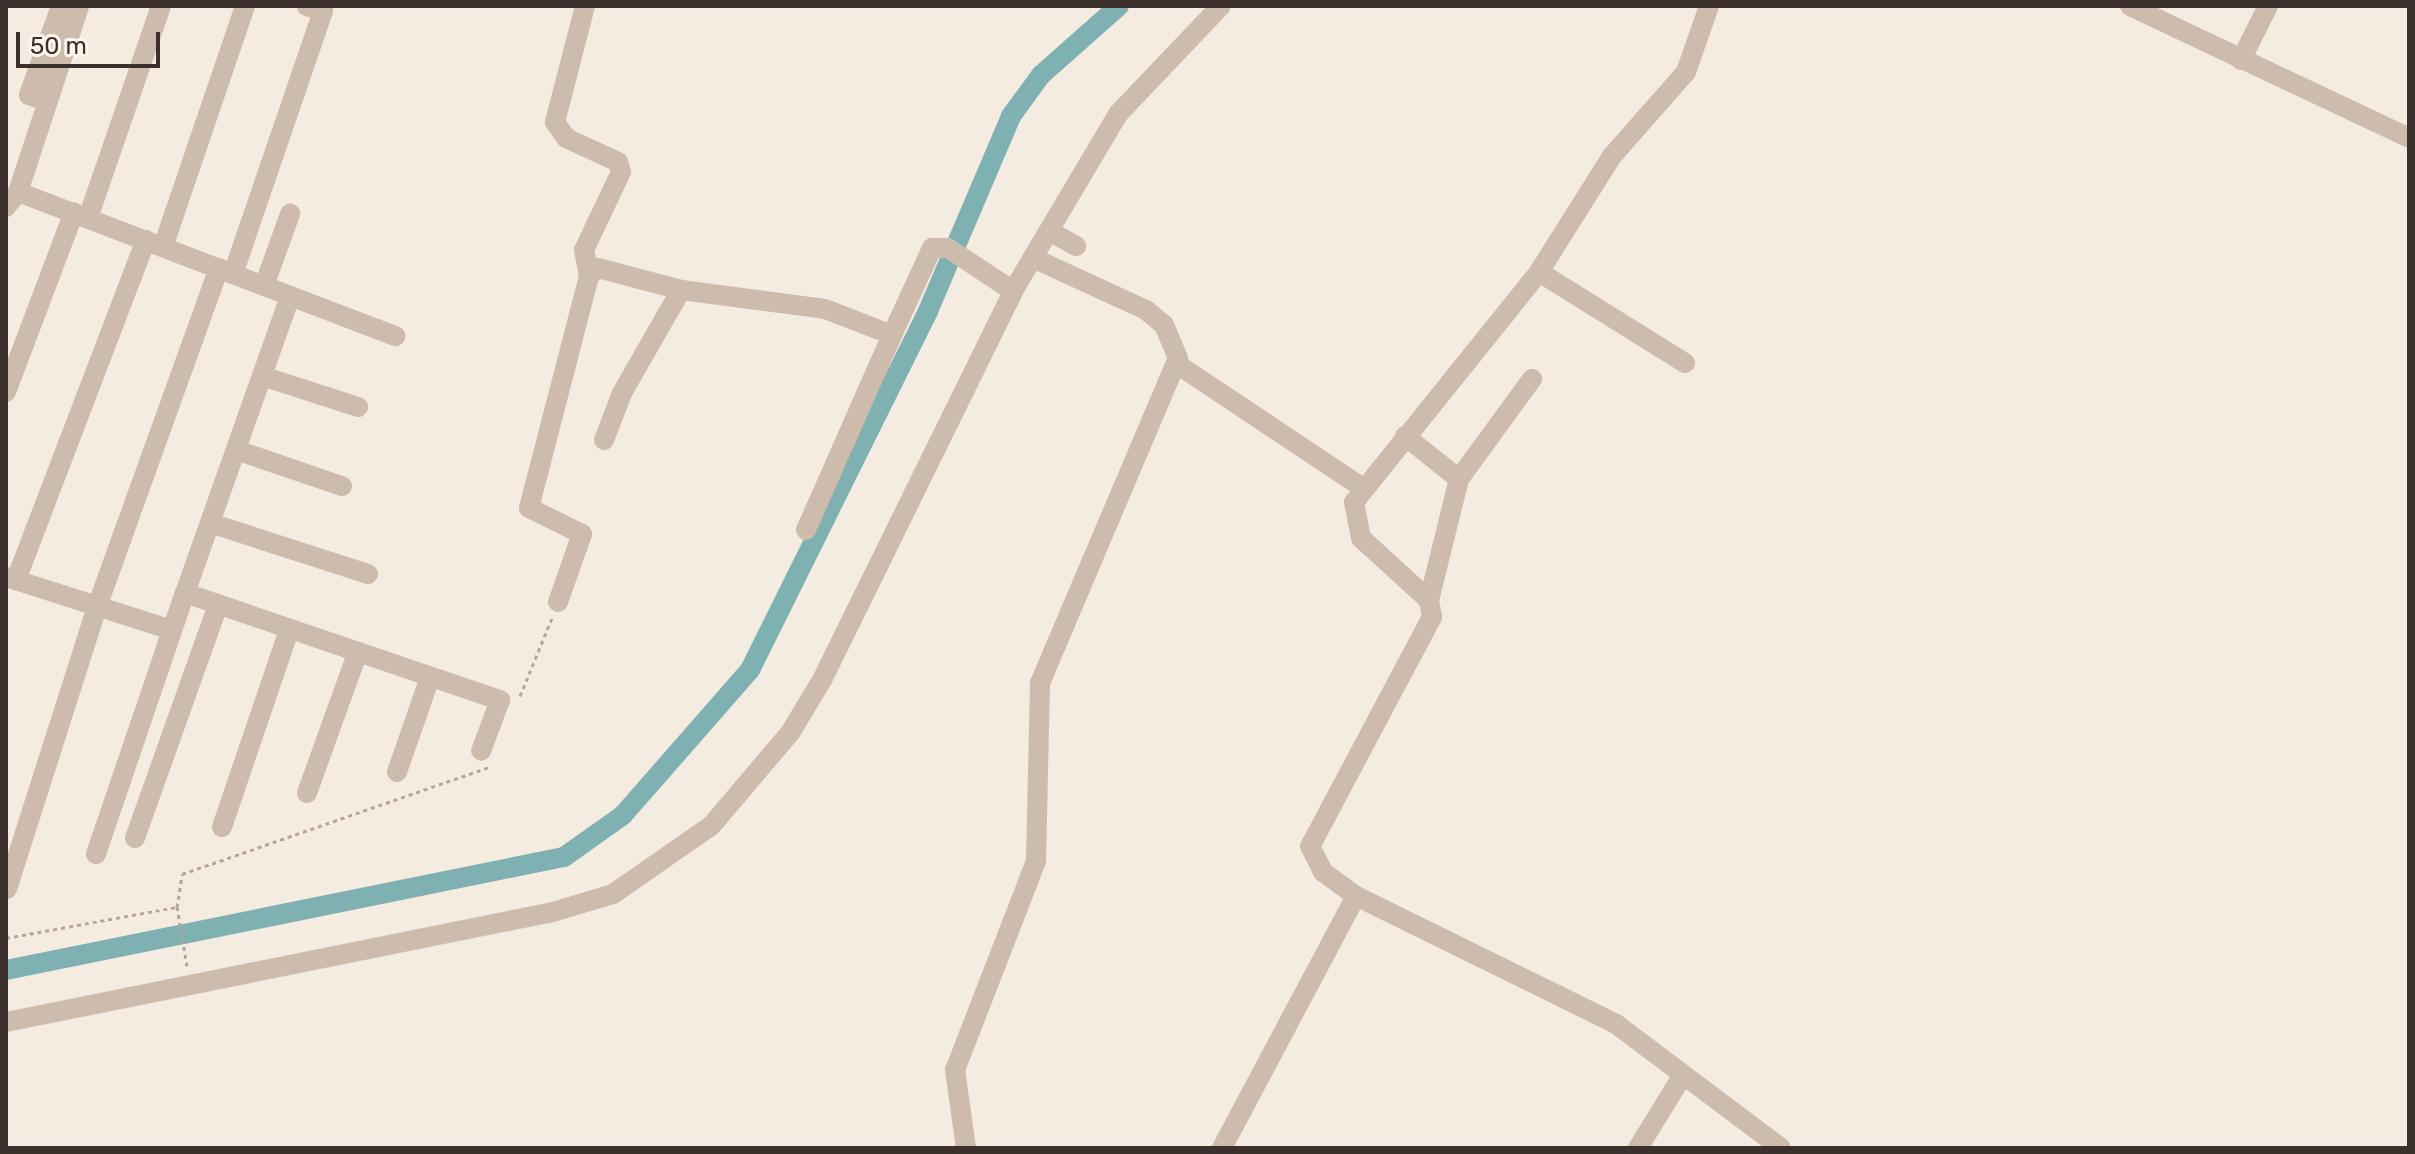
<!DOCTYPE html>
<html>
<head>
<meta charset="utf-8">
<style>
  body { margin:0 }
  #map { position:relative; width:2415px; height:1154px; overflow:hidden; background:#f4ebe1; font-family:Rubik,sans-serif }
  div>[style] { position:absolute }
  .canal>* { height:20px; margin:-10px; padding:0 10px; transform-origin:10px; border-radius:10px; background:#7fb0b2 }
  .path>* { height:3px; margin-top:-1.5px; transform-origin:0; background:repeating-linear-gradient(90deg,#b9a596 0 4px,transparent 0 8px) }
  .minor>* { height:20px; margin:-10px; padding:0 10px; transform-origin:10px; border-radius:10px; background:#cdbbac }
  .tertiary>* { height:20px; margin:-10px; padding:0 10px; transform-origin:10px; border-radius:10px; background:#cdbbac }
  span { translate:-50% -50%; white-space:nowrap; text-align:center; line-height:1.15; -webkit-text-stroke:7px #fbf5ee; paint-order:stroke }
  .frame { position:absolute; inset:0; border:8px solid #3b302b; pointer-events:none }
  .scale { position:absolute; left:16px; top:32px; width:144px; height:36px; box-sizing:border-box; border:4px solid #3b302b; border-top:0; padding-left:10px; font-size:24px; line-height:28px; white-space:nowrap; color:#3b302b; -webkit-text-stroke:6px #fbf5ee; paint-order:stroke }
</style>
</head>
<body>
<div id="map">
  <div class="canal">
    <i style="left:6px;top:970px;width:569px;rotate:-11.45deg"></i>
    <i style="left:564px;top:857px;width:72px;rotate:-35.4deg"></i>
    <i style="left:623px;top:815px;width:193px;rotate:-48.8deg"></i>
    <i style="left:750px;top:670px;width:401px;rotate:-63.6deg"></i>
    <i style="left:928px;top:311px;width:212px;rotate:-66.9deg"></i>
    <i style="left:1011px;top:116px;width:51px;rotate:-53.8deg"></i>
    <i style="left:1041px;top:75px;width:104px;rotate:-41.5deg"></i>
  </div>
  <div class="path">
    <i style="left:520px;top:696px;width:84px;rotate:-67.7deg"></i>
    <i style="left:6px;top:938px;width:174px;rotate:-10.3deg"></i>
    <i style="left:187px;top:966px;width:60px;rotate:-99.6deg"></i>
    <i style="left:177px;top:907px;width:33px;rotate:-81deg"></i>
    <i style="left:182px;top:874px;width:328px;rotate:-19.2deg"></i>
  </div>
  <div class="minor">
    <i style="left:585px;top:6px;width:120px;rotate:104.5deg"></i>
    <i style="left:555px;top:122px;width:19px;rotate:55deg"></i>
    <i style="left:566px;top:138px;width:57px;rotate:24.8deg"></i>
    <i style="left:618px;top:162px;width:10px;rotate:73deg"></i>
    <i style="left:621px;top:172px;width:86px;rotate:115.4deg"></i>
    <i style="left:584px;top:250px;width:26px;rotate:79deg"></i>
    <i style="left:1709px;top:6px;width:70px;rotate:109.2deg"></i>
    <i style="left:1686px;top:72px;width:112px;rotate:131.4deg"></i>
    <i style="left:1612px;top:156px;width:137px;rotate:122.2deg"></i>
    <i style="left:1539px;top:272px;width:295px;rotate:128.8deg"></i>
    <i style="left:1354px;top:502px;width:37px;rotate:79deg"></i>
    <i style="left:1361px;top:538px;width:92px;rotate:42.4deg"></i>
    <i style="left:1429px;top:600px;width:17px;rotate:80deg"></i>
    <i style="left:1432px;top:617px;width:259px;rotate:118deg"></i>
    <i style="left:1310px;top:846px;width:29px;rotate:63deg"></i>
    <i style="left:1323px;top:872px;width:41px;rotate:36deg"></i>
    <i style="left:1356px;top:896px;width:290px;rotate:26.2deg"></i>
    <i style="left:1616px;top:1024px;width:206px;rotate:36.9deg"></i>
    <i style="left:2130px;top:6px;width:309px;rotate:25.3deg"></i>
    <i style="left:2241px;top:60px;width:60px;rotate:-63.4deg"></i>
    <i style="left:46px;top:101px;width:18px;rotate:-161deg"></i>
    <i style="left:29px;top:95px;width:95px;rotate:-70.2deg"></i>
    <i style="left:18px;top:192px;width:404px;rotate:20.9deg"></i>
    <i style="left:6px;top:207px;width:19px;rotate:-51deg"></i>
    <i style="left:18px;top:192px;width:196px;rotate:-71.8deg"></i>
    <i style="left:88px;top:218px;width:224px;rotate:-71deg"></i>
    <i style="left:1049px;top:231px;width:31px;rotate:29deg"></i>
    <i style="left:163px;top:247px;width:255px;rotate:-71.2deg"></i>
    <i style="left:1539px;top:272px;width:172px;rotate:31.9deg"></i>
    <i style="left:233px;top:274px;width:278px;rotate:-71.1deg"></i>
    <i style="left:323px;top:11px;width:17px;rotate:-163deg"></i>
    <i style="left:264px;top:286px;width:77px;rotate:-70.1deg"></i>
    <i style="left:1177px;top:364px;width:224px;rotate:33.7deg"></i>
    <i style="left:262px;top:376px;width:101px;rotate:17.9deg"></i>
    <i style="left:6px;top:392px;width:192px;rotate:-69.3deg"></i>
    <i style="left:1405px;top:436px;width:69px;rotate:38.5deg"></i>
    <i style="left:1459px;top:479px;width:125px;rotate:103.9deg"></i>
    <i style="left:604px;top:440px;width:50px;rotate:-69deg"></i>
    <i style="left:622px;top:393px;width:119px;rotate:-60.2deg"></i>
    <i style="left:236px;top:450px;width:112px;rotate:18.8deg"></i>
    <i style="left:1459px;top:479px;width:124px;rotate:-53.9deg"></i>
    <i style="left:210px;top:523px;width:166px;rotate:17.9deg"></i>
    <i style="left:806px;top:530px;width:213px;rotate:-66.2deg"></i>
    <i style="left:6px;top:577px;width:174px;rotate:17.7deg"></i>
    <i style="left:16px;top:580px;width:364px;rotate:-69.1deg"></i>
    <i style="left:185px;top:593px;width:315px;rotate:-70.5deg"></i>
    <i style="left:558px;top:602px;width:72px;rotate:-70.6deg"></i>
    <i style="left:582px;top:534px;width:59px;rotate:-153.9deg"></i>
    <i style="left:529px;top:508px;width:240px;rotate:-75.5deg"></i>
    <i style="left:589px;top:276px;width:12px;rotate:-42deg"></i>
    <i style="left:598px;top:268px;width:86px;rotate:14.8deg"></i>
    <i style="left:681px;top:290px;width:145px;rotate:7.5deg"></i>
    <i style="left:825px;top:309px;width:72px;rotate:21.2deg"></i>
    <i style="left:892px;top:335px;width:96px;rotate:-65.3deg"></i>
    <i style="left:932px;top:248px;width:16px"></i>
    <i style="left:948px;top:248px;width:78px;rotate:33.5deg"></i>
    <i style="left:397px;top:772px;width:101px;rotate:-70.8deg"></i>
    <i style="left:307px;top:793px;width:148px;rotate:-70.2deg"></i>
    <i style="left:222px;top:827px;width:208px;rotate:-71.2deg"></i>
    <i style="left:135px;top:838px;width:247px;rotate:-70.4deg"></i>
    <i style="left:96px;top:854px;width:276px;rotate:-71.2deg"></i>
    <i style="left:185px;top:593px;width:333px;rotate:18.8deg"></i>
    <i style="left:500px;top:700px;width:54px;rotate:110.4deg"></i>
    <i style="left:7px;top:889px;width:299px;rotate:-72.3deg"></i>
    <i style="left:98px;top:604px;width:357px;rotate:-70.2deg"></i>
    <i style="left:966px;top:1148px;width:79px;rotate:-98deg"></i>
    <i style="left:955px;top:1070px;width:224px;rotate:-68.8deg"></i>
    <i style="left:1036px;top:861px;width:178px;rotate:-88.7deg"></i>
    <i style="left:1040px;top:683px;width:353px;rotate:-67deg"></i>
    <i style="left:1178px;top:358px;width:36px;rotate:-113deg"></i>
    <i style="left:1164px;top:325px;width:23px;rotate:-140deg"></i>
    <i style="left:1146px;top:310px;width:124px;rotate:-155.3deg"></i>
    <i style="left:1222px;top:1148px;width:285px;rotate:-62deg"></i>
    <i style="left:1638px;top:1148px;width:82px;rotate:-58.4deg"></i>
  </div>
  <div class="tertiary">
    <i style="left:6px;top:1022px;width:558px;rotate:-11.37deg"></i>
    <i style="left:553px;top:912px;width:63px;rotate:-16.7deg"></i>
    <i style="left:613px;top:894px;width:119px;rotate:-34.8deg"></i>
    <i style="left:711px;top:826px;width:122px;rotate:-49.7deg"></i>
    <i style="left:790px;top:733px;width:62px;rotate:-58.9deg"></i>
    <i style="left:822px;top:680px;width:433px;rotate:-63.8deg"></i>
    <i style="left:1013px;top:291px;width:206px;rotate:-59.3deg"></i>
    <i style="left:1118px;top:114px;width:149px;rotate:-46.4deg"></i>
  </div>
  <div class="frame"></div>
  <div class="scale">50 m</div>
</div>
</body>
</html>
